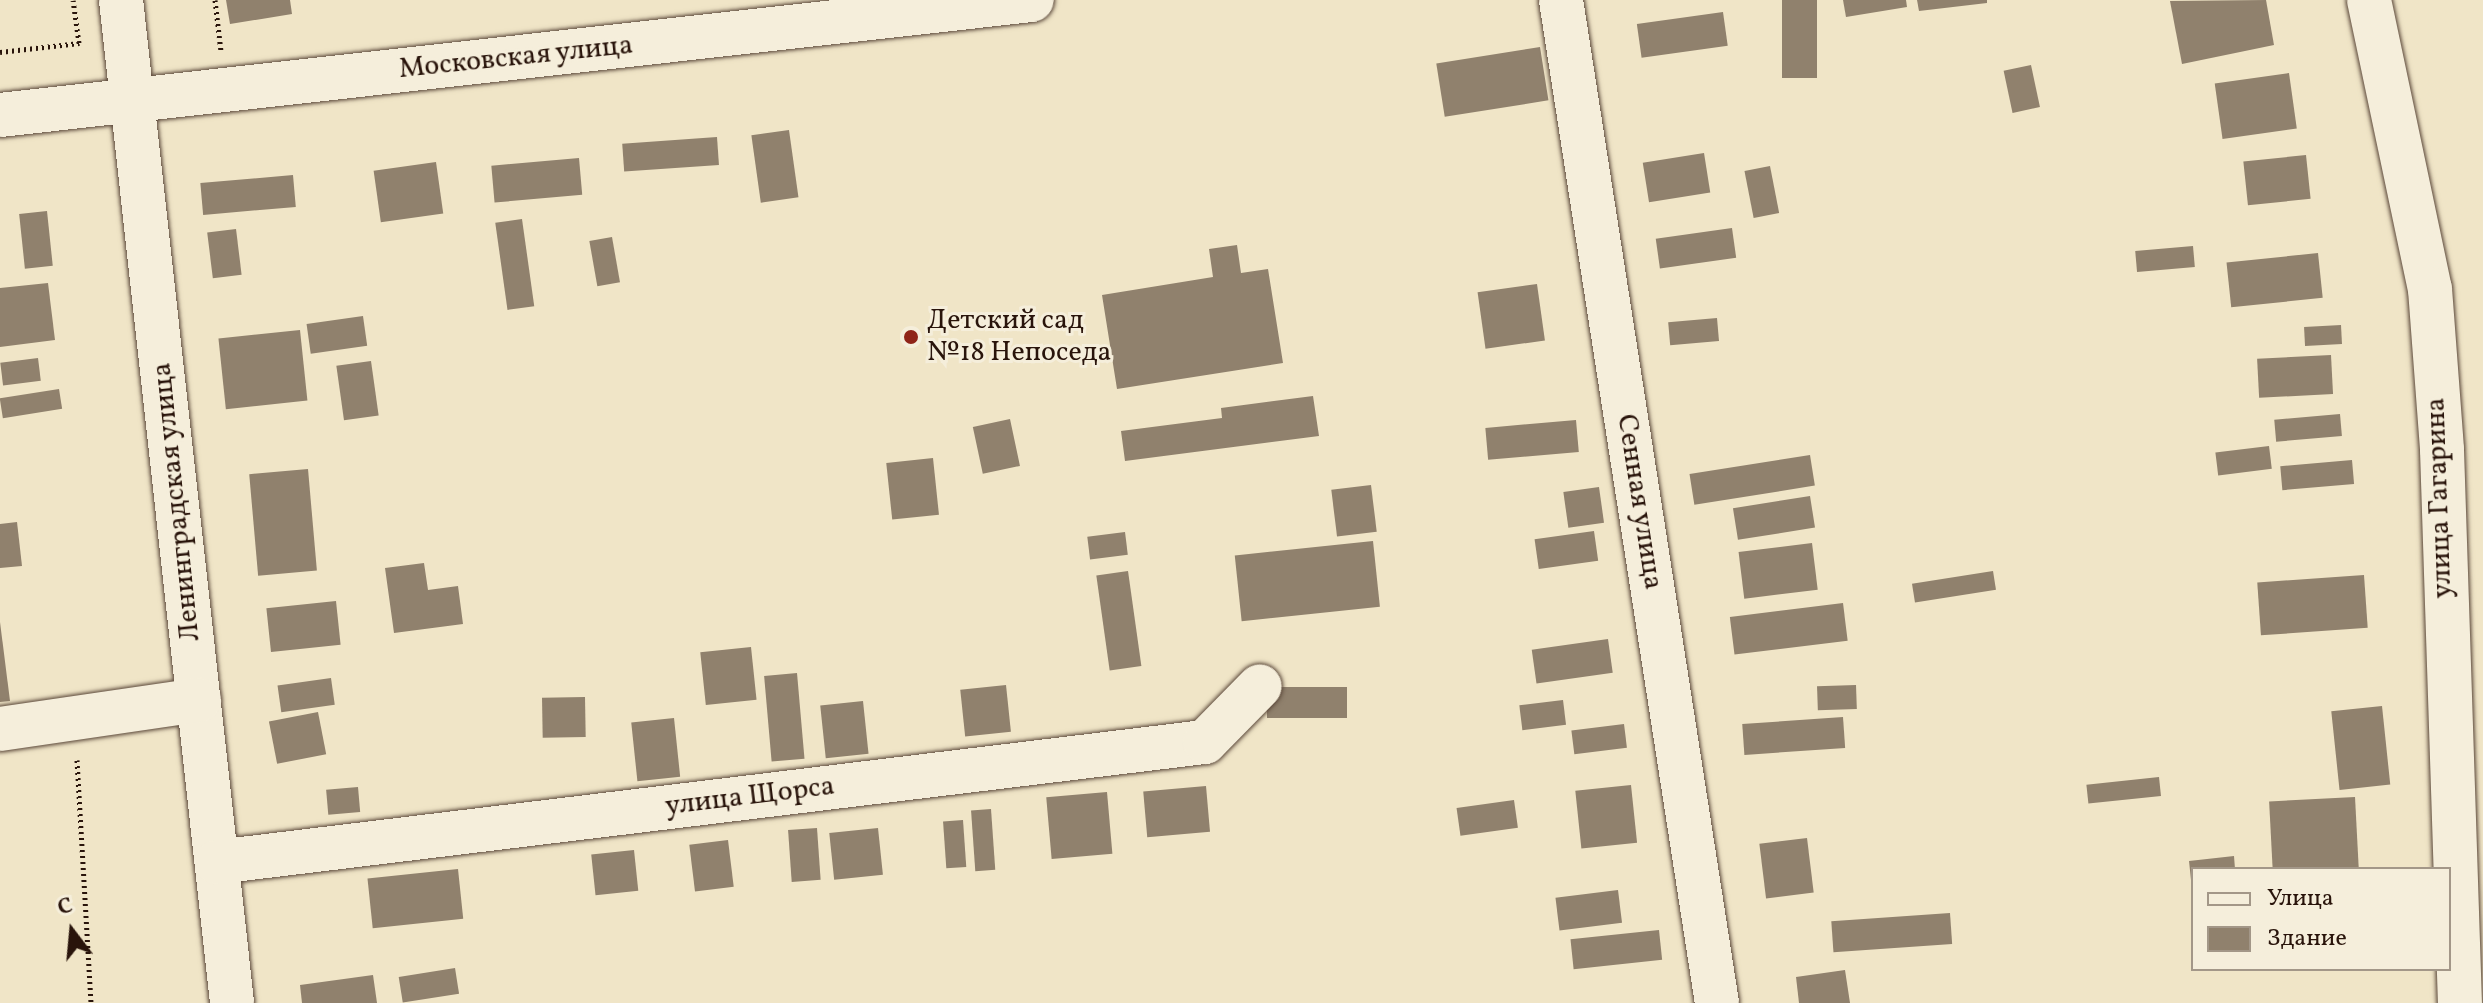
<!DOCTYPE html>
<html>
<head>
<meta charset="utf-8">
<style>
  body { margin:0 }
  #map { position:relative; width:2483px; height:1003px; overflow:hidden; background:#f0e5c7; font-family:Vollkorn,serif }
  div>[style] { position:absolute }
  .building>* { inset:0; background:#90816d; transform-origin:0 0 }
  .path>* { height:5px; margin-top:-2.5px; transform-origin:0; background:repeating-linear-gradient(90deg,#29140b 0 2px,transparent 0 6px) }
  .roads { filter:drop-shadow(0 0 2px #5b483a) drop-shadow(0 0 2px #5b483a) }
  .minor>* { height:44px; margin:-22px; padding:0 22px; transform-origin:22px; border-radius:22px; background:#f5eedb }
  .dots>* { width:22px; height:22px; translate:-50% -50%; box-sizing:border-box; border:4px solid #f5eedb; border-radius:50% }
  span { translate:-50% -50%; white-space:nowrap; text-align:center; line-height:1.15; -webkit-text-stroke:6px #f5eedb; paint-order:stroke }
  .street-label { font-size:28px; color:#29140b }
  .poi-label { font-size:28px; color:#29140b }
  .left { translate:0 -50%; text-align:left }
  .legend { position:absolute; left:2191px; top:867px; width:260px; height:104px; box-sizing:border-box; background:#f5eedb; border:2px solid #a39788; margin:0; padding:10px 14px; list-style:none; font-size:24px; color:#29140b }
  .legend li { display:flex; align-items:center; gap:16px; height:40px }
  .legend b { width:40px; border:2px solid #a39788 }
  .north { position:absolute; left:32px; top:891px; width:80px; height:80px; -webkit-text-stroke:6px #f5eedb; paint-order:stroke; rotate:344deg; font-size:22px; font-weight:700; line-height:32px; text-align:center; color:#29140b }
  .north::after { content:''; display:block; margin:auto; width:28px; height:36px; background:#29140b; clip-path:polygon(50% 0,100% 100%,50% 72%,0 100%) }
</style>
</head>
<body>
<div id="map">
  <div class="building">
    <i style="clip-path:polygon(226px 0,290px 0,292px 14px,230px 24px)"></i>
    <i style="left:1782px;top:0;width:35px;height:78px"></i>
    <i style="clip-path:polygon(1843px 0,1906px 0,1907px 7px,1846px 17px)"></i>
    <i style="clip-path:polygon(1917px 0,1987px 0,1987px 3px,1919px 11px)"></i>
    <i style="clip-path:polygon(2266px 0,2274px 45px,2182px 64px,2170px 1px)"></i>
    <i style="left:1723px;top:12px;width:34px;height:87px;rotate:82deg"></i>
    <i style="left:1540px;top:47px;width:54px;height:105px;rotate:81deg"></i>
    <i style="left:2031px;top:65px;width:43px;height:28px;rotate:78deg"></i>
    <i style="left:2289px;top:73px;width:56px;height:75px;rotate:82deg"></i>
    <i style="left:789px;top:130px;width:68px;height:38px;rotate:82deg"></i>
    <i style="left:717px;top:137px;width:28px;height:95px;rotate:86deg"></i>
    <i style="left:1704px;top:153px;width:40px;height:62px;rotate:81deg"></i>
    <i style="left:2306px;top:155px;width:44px;height:63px;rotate:84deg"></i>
    <i style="left:579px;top:158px;width:37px;height:88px;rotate:85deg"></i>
    <i style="left:436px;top:162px;width:52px;height:63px;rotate:82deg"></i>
    <i style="left:1770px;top:166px;width:48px;height:26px;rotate:79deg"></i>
    <i style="left:293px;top:175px;width:32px;height:93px;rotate:85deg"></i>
    <i style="left:47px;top:211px;width:55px;height:28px;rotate:84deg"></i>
    <i style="left:522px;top:219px;width:88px;height:27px;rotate:82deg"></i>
    <i style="left:1732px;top:228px;width:30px;height:77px;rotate:82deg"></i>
    <i style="left:236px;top:229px;width:46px;height:29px;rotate:83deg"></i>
    <i style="left:612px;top:237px;width:46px;height:23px;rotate:80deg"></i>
    <i style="clip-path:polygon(1237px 245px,1241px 273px,1268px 269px,1283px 363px,1117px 389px,1102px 295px,1213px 277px,1209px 249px)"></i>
    <i style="left:2193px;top:246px;width:21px;height:58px;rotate:85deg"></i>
    <i style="left:2318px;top:253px;width:45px;height:92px;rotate:84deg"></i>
    <i style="clip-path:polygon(48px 283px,55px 340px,0 347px,0 288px)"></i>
    <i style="left:1537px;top:284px;width:57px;height:60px;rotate:82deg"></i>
    <i style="left:363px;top:316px;width:30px;height:57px;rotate:82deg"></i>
    <i style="left:1717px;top:318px;width:23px;height:49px;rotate:85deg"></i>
    <i style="left:2341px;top:325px;width:19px;height:37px;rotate:87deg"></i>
    <i style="left:300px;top:330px;width:71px;height:82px;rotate:84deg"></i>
    <i style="left:2331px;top:355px;width:39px;height:74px;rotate:87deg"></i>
    <i style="left:38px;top:358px;width:23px;height:38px;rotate:83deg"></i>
    <i style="left:371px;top:361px;width:55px;height:35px;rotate:82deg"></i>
    <i style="left:59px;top:389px;width:20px;height:60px;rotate:81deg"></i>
    <i style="clip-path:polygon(1313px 396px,1319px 436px,1125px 461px,1121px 431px,1222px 418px,1221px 408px)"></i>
    <i style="left:2340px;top:414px;width:22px;height:66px;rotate:85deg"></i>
    <i style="left:1010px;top:419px;width:48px;height:38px;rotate:78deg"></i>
    <i style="left:1576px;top:420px;width:32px;height:91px;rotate:85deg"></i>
    <i style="left:2269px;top:446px;width:23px;height:54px;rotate:83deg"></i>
    <i style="left:1810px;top:455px;width:31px;height:122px;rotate:81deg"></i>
    <i style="left:933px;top:458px;width:57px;height:47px;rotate:84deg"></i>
    <i style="left:2352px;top:460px;width:24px;height:72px;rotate:85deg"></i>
    <i style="left:308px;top:469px;width:102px;height:59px;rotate:85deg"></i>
    <i style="left:1371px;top:485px;width:47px;height:40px;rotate:83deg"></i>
    <i style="left:1599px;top:487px;width:36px;height:36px;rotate:82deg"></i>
    <i style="left:1810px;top:496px;width:32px;height:78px;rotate:81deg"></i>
    <i style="clip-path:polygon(17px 522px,22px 566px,0 568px,0 524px)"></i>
    <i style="left:1594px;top:531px;width:30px;height:60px;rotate:82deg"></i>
    <i style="left:1125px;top:532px;width:23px;height:38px;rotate:83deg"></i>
    <i style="left:1373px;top:541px;width:66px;height:139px;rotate:84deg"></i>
    <i style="left:1812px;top:543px;width:47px;height:74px;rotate:83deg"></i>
    <i style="clip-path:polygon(424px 563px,428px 590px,458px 586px,463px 624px,394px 633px,385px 568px)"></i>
    <i style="left:1128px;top:571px;width:96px;height:32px;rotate:82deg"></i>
    <i style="left:1993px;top:571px;width:19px;height:82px;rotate:81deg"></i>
    <i style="left:2364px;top:575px;width:53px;height:107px;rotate:86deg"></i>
    <i style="left:336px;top:601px;width:44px;height:70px;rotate:84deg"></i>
    <i style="left:1843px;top:603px;width:38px;height:114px;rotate:83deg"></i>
    <i style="clip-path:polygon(0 622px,10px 701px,0 702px)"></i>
    <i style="left:1608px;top:639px;width:34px;height:77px;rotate:82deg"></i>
    <i style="left:751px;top:647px;width:53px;height:51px;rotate:84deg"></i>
    <i style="left:797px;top:673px;width:86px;height:33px;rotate:85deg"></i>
    <i style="left:331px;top:678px;width:27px;height:54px;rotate:82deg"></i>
    <i style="left:1006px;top:685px;width:47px;height:46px;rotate:84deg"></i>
    <i style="left:1856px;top:685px;width:24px;height:39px;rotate:88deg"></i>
    <i style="left:1347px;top:687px;width:31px;height:80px;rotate:90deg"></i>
    <i style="left:585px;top:697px;width:40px;height:43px;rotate:89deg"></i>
    <i style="left:1563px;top:700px;width:25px;height:44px;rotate:83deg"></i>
    <i style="left:863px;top:701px;width:53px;height:43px;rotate:84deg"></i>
    <i style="left:2382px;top:706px;width:79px;height:51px;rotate:84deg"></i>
    <i style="left:318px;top:712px;width:43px;height:50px;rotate:79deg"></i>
    <i style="left:1843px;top:717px;width:31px;height:101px;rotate:86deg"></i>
    <i style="left:674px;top:718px;width:59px;height:43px;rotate:84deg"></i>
    <i style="left:1624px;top:724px;width:24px;height:53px;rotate:83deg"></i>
    <i style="left:2159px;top:777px;width:19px;height:73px;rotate:84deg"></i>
    <i style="left:1631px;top:785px;width:58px;height:56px;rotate:84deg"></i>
    <i style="left:1206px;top:786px;width:46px;height:63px;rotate:85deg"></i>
    <i style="left:358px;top:787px;width:25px;height:32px;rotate:85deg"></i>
    <i style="left:1107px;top:792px;width:62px;height:61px;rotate:85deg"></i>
    <i style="left:2355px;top:797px;width:72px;height:86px;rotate:87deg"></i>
    <i style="left:1514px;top:800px;width:28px;height:58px;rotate:82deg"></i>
    <i style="left:991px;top:809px;width:61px;height:20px;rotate:86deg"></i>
    <i style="left:963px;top:820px;width:47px;height:20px;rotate:86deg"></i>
    <i style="left:817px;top:828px;width:52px;height:29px;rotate:86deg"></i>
    <i style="left:878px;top:828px;width:47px;height:49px;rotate:84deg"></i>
    <i style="left:1807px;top:838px;width:55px;height:48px;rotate:83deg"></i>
    <i style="left:728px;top:840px;width:47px;height:39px;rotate:83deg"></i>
    <i style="left:634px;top:850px;width:41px;height:43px;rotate:84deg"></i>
    <i style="clip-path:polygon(2234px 856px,2235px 869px,2193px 869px,2191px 880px,2189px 861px)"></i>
    <i style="left:458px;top:869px;width:50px;height:91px;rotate:84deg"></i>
    <i style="left:1618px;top:890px;width:33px;height:63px;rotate:83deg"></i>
    <i style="left:1950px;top:913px;width:31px;height:119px;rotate:86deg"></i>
    <i style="left:1659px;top:930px;width:30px;height:89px;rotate:84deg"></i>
    <i style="left:455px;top:968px;width:26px;height:57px;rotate:81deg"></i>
    <i style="clip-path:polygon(1845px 970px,1850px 1003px,1799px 1003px,1796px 977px)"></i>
    <i style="clip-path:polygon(373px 975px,377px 1003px,302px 1003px,300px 985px)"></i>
  </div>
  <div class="path">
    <i style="left:215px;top:0;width:51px;rotate:83.3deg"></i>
    <i style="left:0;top:52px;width:80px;rotate:-6.5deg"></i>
    <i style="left:79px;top:43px;width:43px;rotate:-97.9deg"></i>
    <i style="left:77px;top:760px;width:243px;rotate:86.7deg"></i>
  </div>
  <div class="roads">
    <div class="minor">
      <i style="left:121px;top:0;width:1009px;rotate:83.68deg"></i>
      <i style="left:1561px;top:0;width:1015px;rotate:81.16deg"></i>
      <i style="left:2369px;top:0;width:295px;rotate:78.1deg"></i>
      <i style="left:2430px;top:289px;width:161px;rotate:85.7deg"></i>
      <i style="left:2442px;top:450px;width:553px;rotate:88.14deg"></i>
      <i style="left:0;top:115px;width:1038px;rotate:-6.36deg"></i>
      <i style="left:0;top:729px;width:201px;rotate:-8.3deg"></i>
      <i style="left:217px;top:862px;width:995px;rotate:-6.93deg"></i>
      <i style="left:1205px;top:742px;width:78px;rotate:-45.5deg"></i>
    </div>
  </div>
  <div class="dots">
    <i style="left:911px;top:337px;background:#8f2418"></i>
  </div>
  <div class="street-label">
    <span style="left:516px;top:58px;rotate:-6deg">Московская улица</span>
    <span style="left:2440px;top:498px;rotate:-92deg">улица Гагарина</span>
    <span style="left:177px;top:502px;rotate:-96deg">Ленинградская улица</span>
    <span style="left:1639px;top:502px;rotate:81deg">Сенная улица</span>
    <span style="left:750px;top:797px;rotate:-7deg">улица Щорса</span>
  </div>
  <div class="poi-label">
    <span class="left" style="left:927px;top:337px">Детский сад<br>№18 Непоседа</span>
  </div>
  <ul class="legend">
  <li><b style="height:10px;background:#f5eedb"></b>Улица</li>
  <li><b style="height:22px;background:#90816d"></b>Здание</li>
  </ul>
  <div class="north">С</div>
</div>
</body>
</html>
